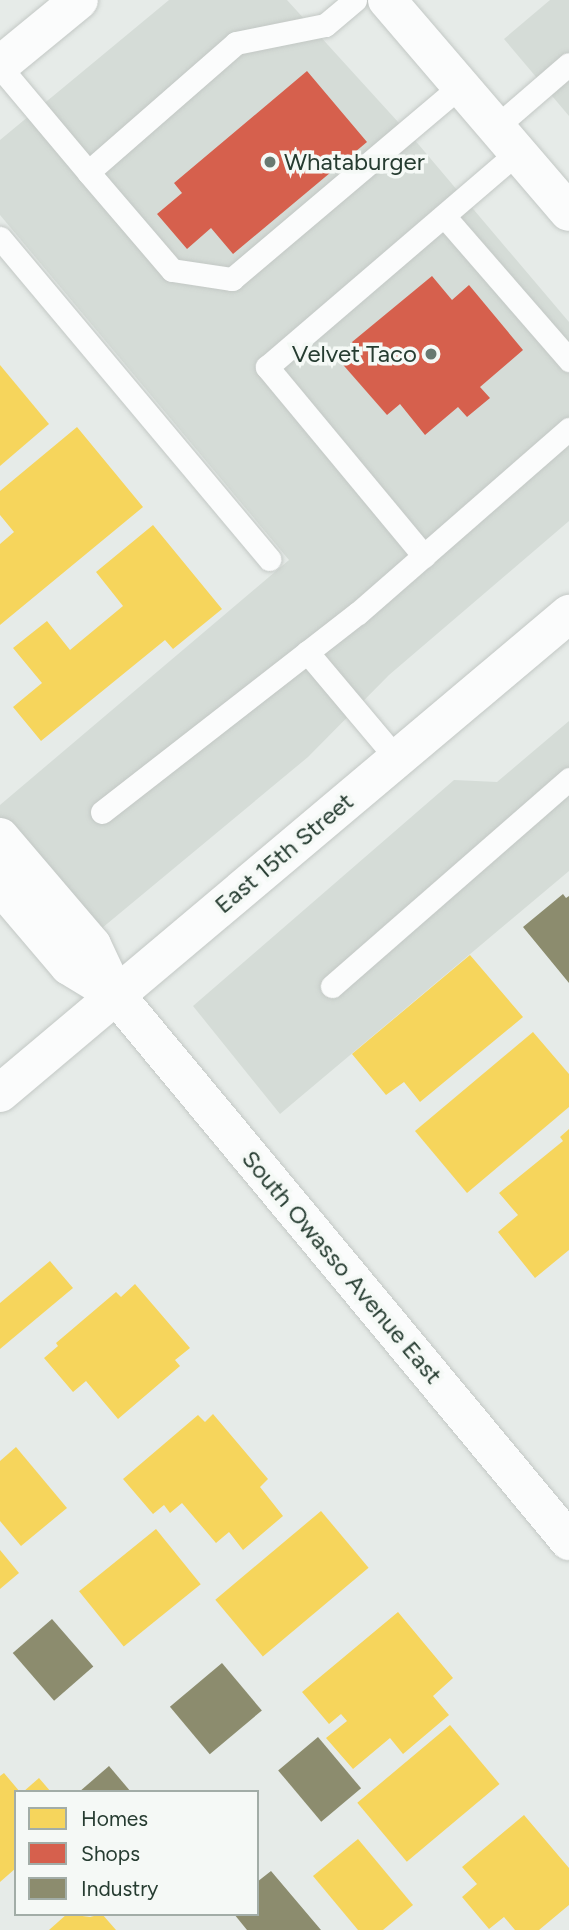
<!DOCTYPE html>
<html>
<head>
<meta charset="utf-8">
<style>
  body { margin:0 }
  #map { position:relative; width:569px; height:1930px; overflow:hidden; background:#e6ebe8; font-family:Figtree,sans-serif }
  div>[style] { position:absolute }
  .built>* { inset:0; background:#d5dcd7 }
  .homes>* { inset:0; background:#f6d55c; transform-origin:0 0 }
  .shops>* { inset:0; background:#d6604d }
  .industry>* { inset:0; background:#8c8c6e; transform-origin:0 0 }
  .roads { filter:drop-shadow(0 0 2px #c3c8c5) drop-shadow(0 0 2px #c3c8c5) }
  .lane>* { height:23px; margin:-11.5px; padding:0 11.5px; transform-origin:11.5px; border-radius:11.5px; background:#fbfcfc }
  .street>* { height:38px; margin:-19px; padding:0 19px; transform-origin:19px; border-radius:19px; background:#fbfcfc }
  .secondary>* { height:38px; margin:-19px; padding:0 19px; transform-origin:19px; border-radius:19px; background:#fbfcfc }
  .dots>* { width:19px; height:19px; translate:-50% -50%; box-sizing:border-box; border:4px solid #f5f9f6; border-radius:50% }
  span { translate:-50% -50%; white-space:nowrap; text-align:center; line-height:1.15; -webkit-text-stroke:7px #f5f9f6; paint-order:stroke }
  .poi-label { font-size:24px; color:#263c31 }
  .left { translate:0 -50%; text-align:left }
  .right { translate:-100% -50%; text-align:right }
  .street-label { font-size:24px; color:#263c31 }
  .legend { position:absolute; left:14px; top:1790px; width:245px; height:126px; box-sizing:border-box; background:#f5f9f6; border:2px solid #a2ada7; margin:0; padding:9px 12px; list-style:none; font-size:21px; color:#263c31 }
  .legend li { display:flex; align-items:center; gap:14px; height:35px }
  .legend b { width:35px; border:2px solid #a2ada7 }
</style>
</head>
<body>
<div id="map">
  <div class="built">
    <i style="clip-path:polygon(169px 0,287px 0,419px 145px,569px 322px,569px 521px,389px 675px,308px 757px,96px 933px,0 817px,0 805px,289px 560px,0 215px,0 140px)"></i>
    <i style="clip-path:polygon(550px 0,569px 0,569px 116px,504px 39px)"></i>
    <i style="clip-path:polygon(569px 721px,569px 871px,280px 1114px,193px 1006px,454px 780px,497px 782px)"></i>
  </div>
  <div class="homes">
    <i style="clip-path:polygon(0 365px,49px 424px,0 466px)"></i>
    <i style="clip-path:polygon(77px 427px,143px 507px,0 625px,0 544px,14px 532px,0 515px,0 491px)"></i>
    <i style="clip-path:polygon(153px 525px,222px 609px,173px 649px,165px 640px,41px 741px,13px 707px,42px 683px,13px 648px,47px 621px,70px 650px,123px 606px,96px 572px)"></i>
    <i style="clip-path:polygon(470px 955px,523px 1017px,420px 1102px,404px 1082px,386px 1095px,352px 1054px)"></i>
    <i style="clip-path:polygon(533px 1032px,569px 1074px,569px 1107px,467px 1193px,415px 1131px)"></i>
    <i style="clip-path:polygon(569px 1129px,569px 1250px,535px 1278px,498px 1232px,518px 1215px,499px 1193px,563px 1141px,560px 1137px)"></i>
    <i style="clip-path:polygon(50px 1261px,73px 1288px,0 1349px,0 1303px)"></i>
    <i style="clip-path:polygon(135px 1284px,190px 1348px,175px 1360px,180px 1366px,118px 1419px,86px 1381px,73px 1392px,44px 1358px,58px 1346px,56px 1343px,116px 1292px,121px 1297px)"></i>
    <i style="clip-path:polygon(213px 1414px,268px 1479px,260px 1487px,283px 1516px,243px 1550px,229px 1532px,216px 1543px,182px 1503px,170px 1513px,164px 1505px,153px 1514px,123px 1479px,198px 1415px,205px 1422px)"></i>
    <i style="clip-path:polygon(16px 1447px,67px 1508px,21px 1546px,0 1521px,0 1461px)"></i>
    <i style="left:321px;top:1511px;width:74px;height:138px;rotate:50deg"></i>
    <i style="left:156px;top:1529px;width:71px;height:99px;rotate:51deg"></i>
    <i style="clip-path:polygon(0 1550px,19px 1573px,0 1589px)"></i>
    <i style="clip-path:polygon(398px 1612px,453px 1678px,433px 1696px,449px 1715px,403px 1754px,390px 1738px,353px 1769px,326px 1738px,347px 1721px,341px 1714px,329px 1724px,302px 1692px)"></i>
    <i style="left:450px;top:1725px;width:77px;height:121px;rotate:50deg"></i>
    <i style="clip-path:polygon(4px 1773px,20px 1792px,16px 1792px,16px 1868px,0 1882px,0 1776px)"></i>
    <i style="clip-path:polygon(39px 1778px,51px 1792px,23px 1792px)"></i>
    <i style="clip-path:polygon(524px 1815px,569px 1868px,569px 1905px,539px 1930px,515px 1930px,504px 1917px,489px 1929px,462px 1897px,477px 1884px,462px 1867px)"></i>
    <i style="clip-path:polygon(358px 1839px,413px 1905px,383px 1930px,358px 1930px,313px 1876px)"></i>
    <i style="clip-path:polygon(67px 1914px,90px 1917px,102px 1914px,116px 1930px,49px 1930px)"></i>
  </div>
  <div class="shops">
    <i style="clip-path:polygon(307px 71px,367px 142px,233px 254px,211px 228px,187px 249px,157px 214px,182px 193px,174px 183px)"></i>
    <i style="clip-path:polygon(432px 276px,452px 300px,469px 285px,523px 350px,480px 387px,490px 398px,467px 417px,458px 407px,425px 435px,400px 404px,387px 415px,338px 359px,354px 345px,352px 342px)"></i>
  </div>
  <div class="industry">
    <i style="clip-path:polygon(563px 894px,566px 898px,569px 896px,569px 983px,523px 927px)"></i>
    <i style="left:52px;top:1619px;width:63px;height:52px;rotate:49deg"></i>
    <i style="left:222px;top:1663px;width:62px;height:68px;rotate:50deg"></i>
    <i style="left:318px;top:1737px;width:67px;height:52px;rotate:50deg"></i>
    <i style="clip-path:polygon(109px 1766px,131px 1792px,79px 1792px)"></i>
    <i style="clip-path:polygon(271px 1871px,321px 1930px,247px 1930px,234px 1914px,257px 1914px,257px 1882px)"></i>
  </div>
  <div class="roads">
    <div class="lane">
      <i style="left:355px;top:0;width:39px;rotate:140deg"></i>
      <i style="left:325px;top:25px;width:91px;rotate:168.6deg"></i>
      <i style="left:236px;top:43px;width:196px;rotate:138.9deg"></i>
      <i style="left:88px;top:172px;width:129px;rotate:49.4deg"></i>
      <i style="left:172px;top:270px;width:61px;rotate:8.5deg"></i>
      <i style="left:232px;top:279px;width:299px;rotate:-40.2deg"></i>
      <i style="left:0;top:67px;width:137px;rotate:50deg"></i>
      <i style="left:496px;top:127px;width:96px;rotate:-40.8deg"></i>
      <i style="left:444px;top:216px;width:191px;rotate:49deg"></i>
      <i style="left:0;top:238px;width:419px;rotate:50deg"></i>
      <i style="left:424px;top:556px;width:246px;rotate:-129.7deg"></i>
      <i style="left:267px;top:367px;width:330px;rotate:-40.6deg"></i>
      <i style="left:307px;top:652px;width:140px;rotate:49.9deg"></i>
      <i style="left:102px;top:812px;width:324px;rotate:-37.9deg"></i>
      <i style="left:358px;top:613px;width:280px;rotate:-41.1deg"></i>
      <i style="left:332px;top:986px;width:315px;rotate:-41.1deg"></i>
    </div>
    <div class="street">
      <i style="left:0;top:65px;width:102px;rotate:-39.4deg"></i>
      <i style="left:0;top:837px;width:142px;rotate:49.6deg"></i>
      <i style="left:92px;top:945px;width:54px;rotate:64.9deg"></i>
      <i style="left:115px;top:994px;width:711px;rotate:50.31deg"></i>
      <i style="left:0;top:885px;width:106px;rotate:49.6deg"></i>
      <i style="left:69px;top:966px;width:54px;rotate:31.3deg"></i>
    </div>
    <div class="secondary">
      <i style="left:387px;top:0;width:279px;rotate:49.4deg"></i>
      <i style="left:0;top:1093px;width:744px;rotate:-40.09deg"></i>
    </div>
  </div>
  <div class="dots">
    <i style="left:270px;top:162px;background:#697971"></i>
    <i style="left:431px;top:354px;background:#697971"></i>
  </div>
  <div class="poi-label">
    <span class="left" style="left:284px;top:162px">Whataburger</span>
    <span class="right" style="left:417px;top:354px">Velvet Taco</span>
  </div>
  <div class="street-label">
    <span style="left:284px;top:853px;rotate:-40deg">East 15th Street</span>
    <span style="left:342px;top:1267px;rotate:50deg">South Owasso Avenue East</span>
  </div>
  <ul class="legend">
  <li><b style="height:19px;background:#f6d55c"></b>Homes</li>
  <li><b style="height:19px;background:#d6604d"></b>Shops</li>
  <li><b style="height:19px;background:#8c8c6e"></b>Industry</li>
  </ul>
</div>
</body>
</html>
